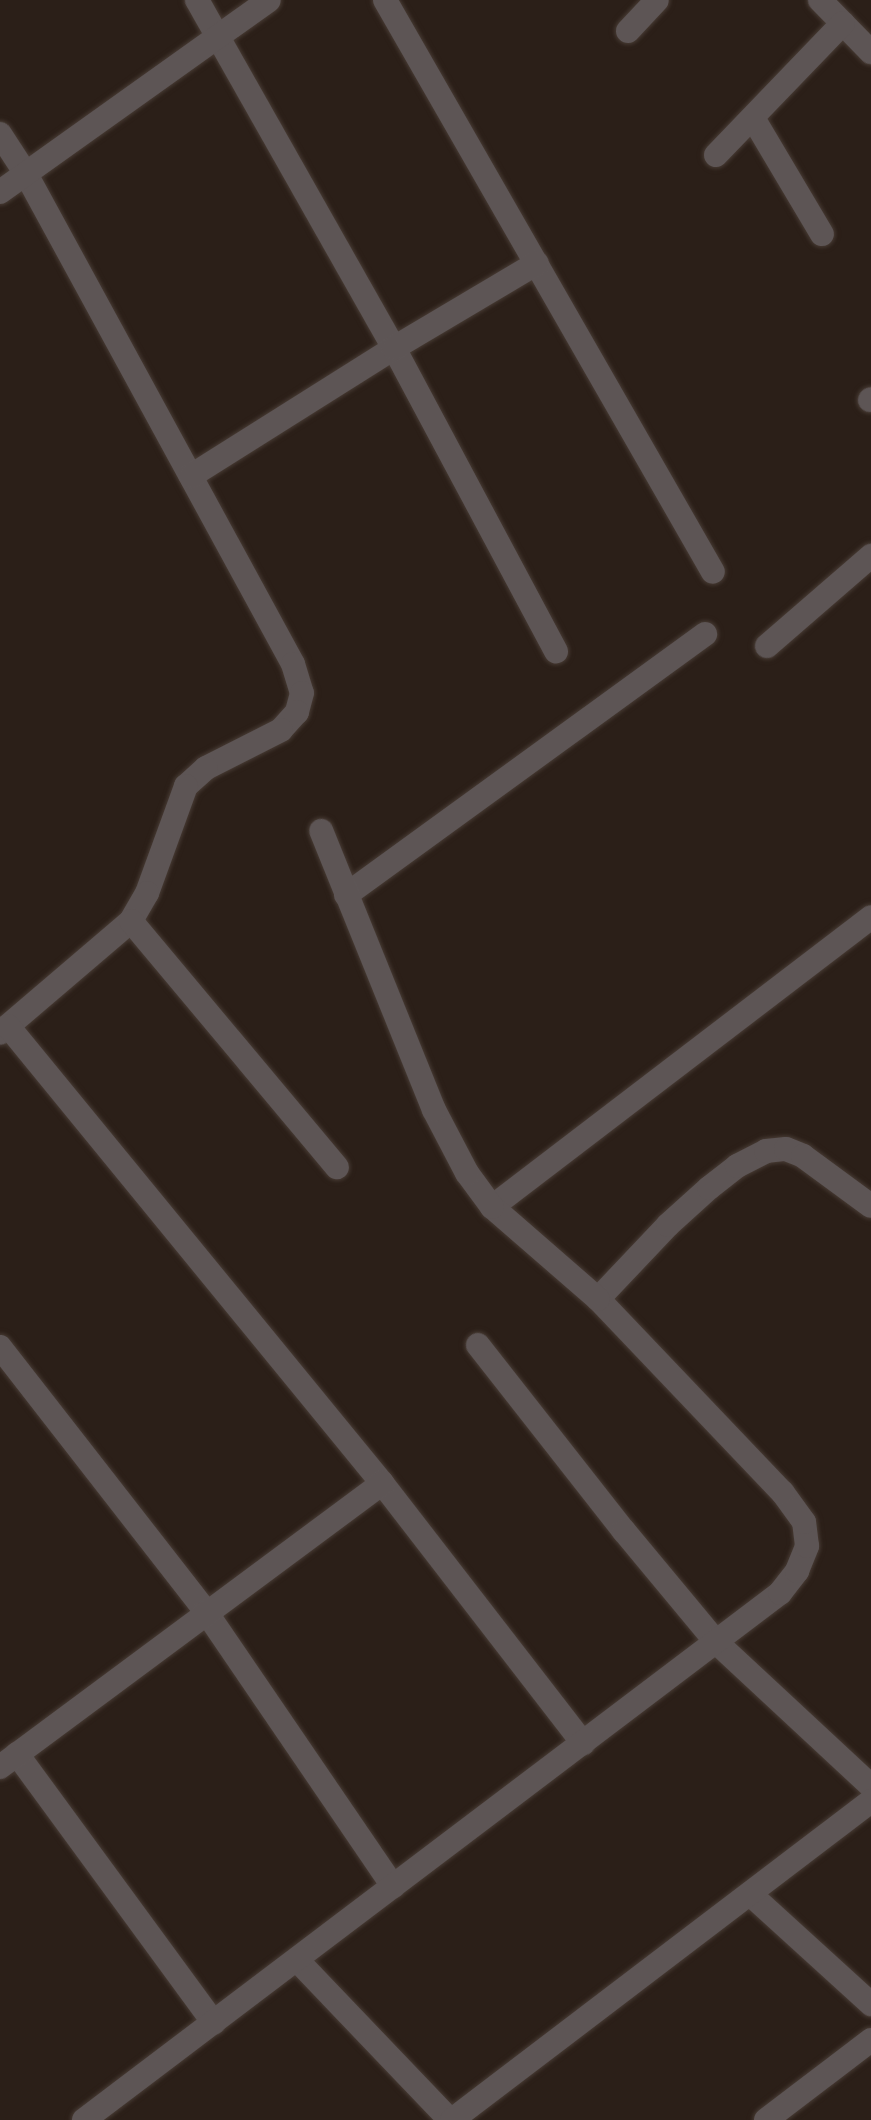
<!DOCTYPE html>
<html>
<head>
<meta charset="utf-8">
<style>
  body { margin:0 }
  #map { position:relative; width:871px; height:2120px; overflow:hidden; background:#2b1f18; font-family:"Asap Condensed",sans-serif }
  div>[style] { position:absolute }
  .roads { filter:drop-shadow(0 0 2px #473b34) drop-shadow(0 0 2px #473b34) }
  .minor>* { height:24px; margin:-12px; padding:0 12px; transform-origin:12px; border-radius:12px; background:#5d5555 }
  span { translate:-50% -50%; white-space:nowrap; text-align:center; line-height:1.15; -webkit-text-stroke:8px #22160f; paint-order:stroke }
</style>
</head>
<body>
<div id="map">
  <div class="roads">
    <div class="minor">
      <i style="left:197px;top:0;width:400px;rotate:60.5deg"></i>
      <i style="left:394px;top:348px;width:344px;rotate:61.9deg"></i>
      <i style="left:385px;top:0;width:659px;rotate:60.17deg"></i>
      <i style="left:820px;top:0;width:73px;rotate:45.6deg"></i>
      <i style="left:628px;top:31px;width:42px;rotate:-46.9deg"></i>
      <i style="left:753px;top:118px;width:135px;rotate:59.3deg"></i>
      <i style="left:0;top:134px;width:48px;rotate:57deg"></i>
      <i style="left:26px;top:174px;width:558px;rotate:61.41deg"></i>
      <i style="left:293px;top:664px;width:30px;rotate:73deg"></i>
      <i style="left:302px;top:693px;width:20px;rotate:105deg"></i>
      <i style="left:297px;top:712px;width:24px;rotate:132deg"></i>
      <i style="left:281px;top:730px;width:84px;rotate:153.1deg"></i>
      <i style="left:206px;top:768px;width:27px;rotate:138deg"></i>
      <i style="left:186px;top:786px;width:114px;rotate:110deg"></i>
      <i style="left:147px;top:893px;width:32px;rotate:120deg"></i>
      <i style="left:131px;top:921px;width:172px;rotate:139.5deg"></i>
      <i style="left:716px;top:155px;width:183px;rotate:-46.1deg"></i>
      <i style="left:0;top:192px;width:330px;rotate:-35.5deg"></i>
      <i style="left:870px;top:400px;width:1px;rotate:-45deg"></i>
      <i style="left:191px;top:476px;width:240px;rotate:-32.2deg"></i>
      <i style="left:394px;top:348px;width:166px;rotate:-30.7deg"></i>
      <i style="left:767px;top:646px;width:138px;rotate:-40.9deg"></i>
      <i style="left:346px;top:895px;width:444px;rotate:-36deg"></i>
      <i style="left:131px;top:921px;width:321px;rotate:50.1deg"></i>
      <i style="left:8px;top:1026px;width:591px;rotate:50.7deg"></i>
      <i style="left:382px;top:1483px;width:329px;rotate:52.3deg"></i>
      <i style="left:492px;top:1207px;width:477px;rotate:-37.4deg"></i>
      <i style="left:598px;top:1299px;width:102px;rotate:-46.6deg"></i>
      <i style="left:668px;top:1225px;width:55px;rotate:-42.1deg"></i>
      <i style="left:709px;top:1188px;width:36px;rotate:-38deg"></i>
      <i style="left:737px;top:1166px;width:33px;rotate:-27deg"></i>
      <i style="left:766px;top:1151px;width:20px;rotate:-6deg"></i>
      <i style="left:786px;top:1149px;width:18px;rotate:22deg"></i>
      <i style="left:803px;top:1156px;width:84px;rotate:36.3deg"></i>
      <i style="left:478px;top:1345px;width:236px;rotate:51.9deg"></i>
      <i style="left:624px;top:1531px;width:144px;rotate:50.3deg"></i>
      <i style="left:716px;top:1642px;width:212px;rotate:42.9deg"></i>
      <i style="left:0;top:1347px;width:336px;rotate:52.1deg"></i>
      <i style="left:206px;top:1612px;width:332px;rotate:55.7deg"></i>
      <i style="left:17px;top:1754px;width:333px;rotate:53.8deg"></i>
      <i style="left:0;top:1767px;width:476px;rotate:-36.6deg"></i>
      <i style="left:750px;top:1894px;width:164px;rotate:42.3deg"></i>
      <i style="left:297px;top:1960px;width:221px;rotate:46.3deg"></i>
      <i style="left:84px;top:2120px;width:873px;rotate:-37.13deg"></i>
      <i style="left:780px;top:1593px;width:28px;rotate:-52deg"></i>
      <i style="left:797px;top:1571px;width:27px;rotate:-68deg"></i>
      <i style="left:807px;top:1546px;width:24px;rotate:-97deg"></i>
      <i style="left:804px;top:1522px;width:37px;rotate:-126deg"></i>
      <i style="left:782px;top:1492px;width:267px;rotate:-133.6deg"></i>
      <i style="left:598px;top:1299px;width:140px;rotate:-139deg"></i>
      <i style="left:492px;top:1207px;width:42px;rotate:-126.3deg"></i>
      <i style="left:467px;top:1173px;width:71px;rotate:-117.6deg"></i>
      <i style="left:434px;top:1110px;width:301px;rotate:-112deg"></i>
      <i style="left:452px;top:2120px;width:527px;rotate:-37.28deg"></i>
      <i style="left:766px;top:2120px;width:132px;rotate:-37.3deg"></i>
    </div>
  </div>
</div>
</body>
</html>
